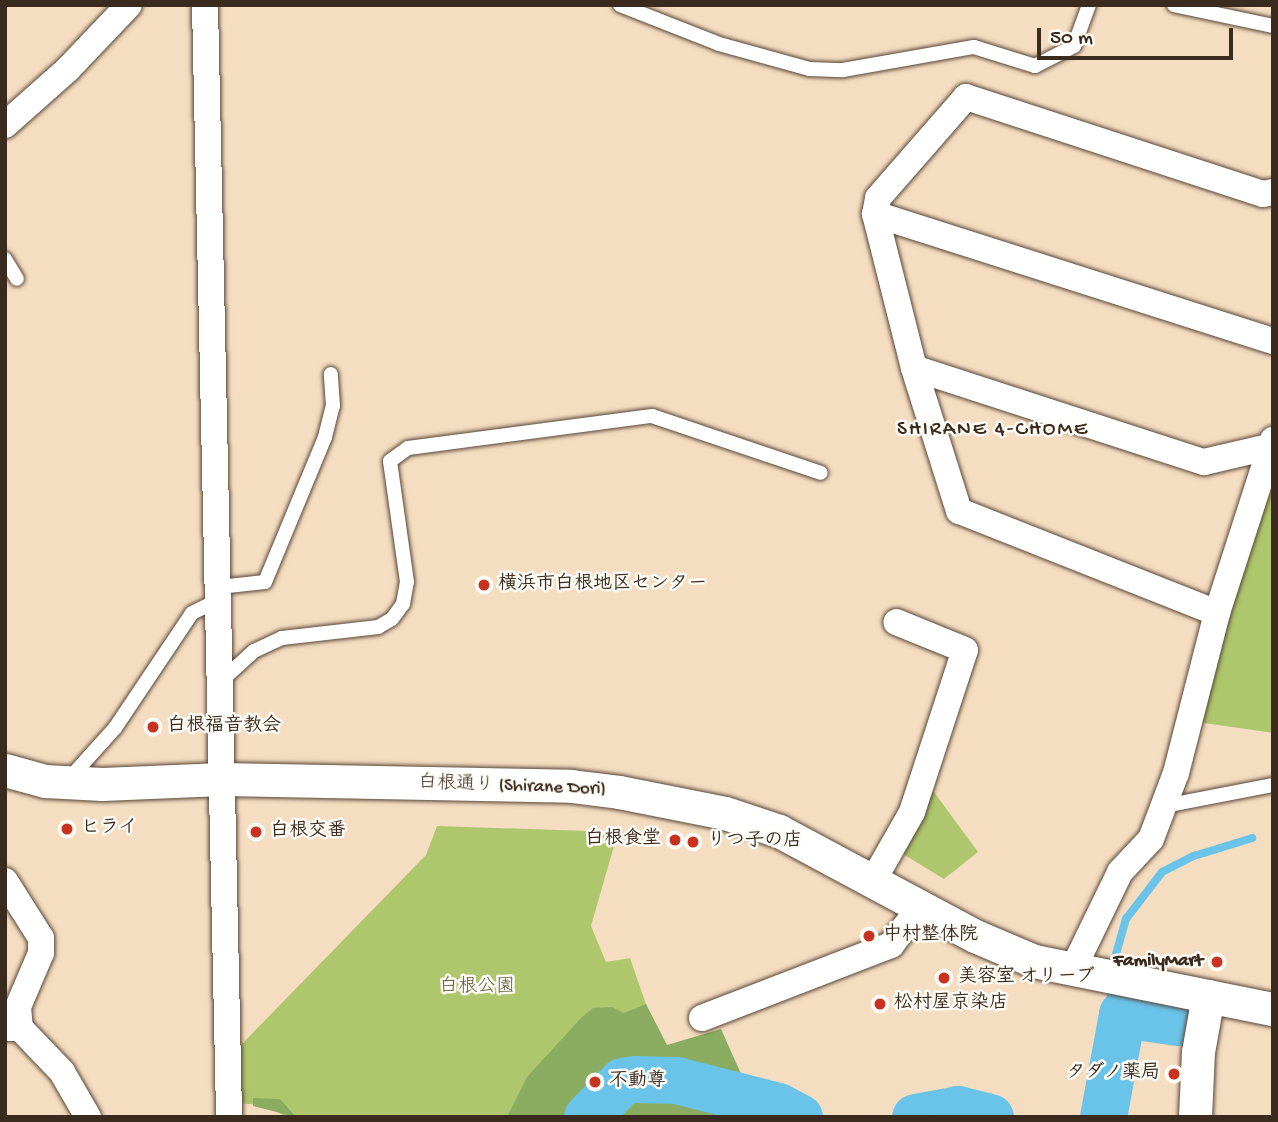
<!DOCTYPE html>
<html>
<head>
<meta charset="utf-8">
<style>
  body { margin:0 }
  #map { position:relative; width:1278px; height:1122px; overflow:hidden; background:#f5ddc1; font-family:"Gochi Hand","Klee One",sans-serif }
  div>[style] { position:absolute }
  .green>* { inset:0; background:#aec76d }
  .forest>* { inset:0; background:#8aac60 }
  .stream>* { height:8px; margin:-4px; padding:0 4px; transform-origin:4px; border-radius:4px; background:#6ac3e8 }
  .river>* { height:47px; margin:-23.5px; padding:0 23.5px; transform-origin:23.5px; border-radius:23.5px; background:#6ac3e8 }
  .roads { filter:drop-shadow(0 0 2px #574536) drop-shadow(0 0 2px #574536) }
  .service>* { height:14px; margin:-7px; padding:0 7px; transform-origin:7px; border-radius:7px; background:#fff }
  .minor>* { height:26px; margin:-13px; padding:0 13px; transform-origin:13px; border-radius:13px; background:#fff }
  .tertiary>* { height:33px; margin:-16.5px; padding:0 16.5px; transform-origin:16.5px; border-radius:16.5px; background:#fff }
  .dots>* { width:19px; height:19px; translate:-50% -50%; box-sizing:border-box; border:4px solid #fdfcf7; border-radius:50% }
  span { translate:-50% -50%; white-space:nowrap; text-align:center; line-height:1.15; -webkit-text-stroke:5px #fdfcf7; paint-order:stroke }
  .poi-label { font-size:19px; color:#3b2a1e; font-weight:700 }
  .left { translate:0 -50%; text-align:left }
  .right { translate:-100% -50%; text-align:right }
  .street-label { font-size:19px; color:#3b2a1e }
  .park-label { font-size:19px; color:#5e5936 }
  .neighbourhood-label { font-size:21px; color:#3b2a1e; letter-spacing:2px }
  .frame { position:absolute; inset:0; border:7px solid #3b2a1e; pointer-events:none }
  .scale { position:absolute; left:1037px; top:28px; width:196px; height:32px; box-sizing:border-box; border:4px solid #3b2a1e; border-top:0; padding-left:9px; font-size:21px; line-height:24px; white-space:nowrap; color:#3b2a1e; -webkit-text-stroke:5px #fdfcf7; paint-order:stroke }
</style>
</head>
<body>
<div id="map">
  <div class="green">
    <i style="clip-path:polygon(1273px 474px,1273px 733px,1197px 722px)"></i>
    <i style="clip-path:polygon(931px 788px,978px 852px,944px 879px,903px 854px)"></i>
    <i style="clip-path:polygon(437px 826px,618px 832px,591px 926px,606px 962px,630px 958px,649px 1013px,677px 1065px,578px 1117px,286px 1117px,267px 1106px,239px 1103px,237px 1049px,426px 855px)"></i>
  </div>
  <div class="forest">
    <i style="clip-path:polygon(646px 1004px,667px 1045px,721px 1029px,746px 1085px,731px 1117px,507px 1117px,527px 1077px,582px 1017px,593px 1008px,612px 1007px,624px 1013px)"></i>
    <i style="clip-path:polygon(253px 1098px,280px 1099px,296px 1117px,253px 1106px)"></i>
  </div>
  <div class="stream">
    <i style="left:1114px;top:961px;width:44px;rotate:-74.1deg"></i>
    <i style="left:1126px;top:919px;width:59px;rotate:-52.5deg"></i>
    <i style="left:1162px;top:872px;width:36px;rotate:-27deg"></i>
    <i style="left:1194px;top:856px;width:61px;rotate:-17.2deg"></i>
    <i style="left:1111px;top:994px;width:10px;rotate:96deg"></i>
    <i style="left:1110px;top:1004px;width:16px;rotate:40deg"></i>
  </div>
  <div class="river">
    <i style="left:587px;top:1117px;width:50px;rotate:-45.8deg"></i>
    <i style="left:622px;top:1081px;width:12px;rotate:-9deg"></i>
    <i style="left:634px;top:1079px;width:42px;rotate:1.4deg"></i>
    <i style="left:676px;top:1080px;width:105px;rotate:14.3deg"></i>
    <i style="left:778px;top:1106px;width:24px;rotate:28deg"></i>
    <i style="left:915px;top:1117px;width:44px;rotate:-10.5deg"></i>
    <i style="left:958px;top:1109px;width:33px;rotate:14deg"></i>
    <i style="left:1103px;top:1117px;width:105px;rotate:-79.5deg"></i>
    <i style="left:1122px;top:1014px;width:56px;rotate:8.3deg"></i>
  </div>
  <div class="roads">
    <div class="service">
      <i style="left:620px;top:5px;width:106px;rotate:21.5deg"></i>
      <i style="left:719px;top:44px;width:93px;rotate:15.5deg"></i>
      <i style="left:809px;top:69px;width:34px;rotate:2deg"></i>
      <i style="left:843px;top:70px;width:133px;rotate:-10deg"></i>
      <i style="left:974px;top:47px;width:64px;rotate:17.3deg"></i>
      <i style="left:1035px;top:66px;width:44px;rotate:-27.1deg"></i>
      <i style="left:1074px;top:46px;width:44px;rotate:-69.9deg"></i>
      <i style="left:1174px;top:5px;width:101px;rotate:12deg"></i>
      <i style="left:5px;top:259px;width:23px;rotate:59deg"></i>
      <i style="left:219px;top:587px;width:46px;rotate:-6.2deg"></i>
      <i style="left:265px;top:582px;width:157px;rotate:-67.5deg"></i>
      <i style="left:325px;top:437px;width:32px;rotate:-76deg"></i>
      <i style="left:333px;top:406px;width:32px;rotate:-94deg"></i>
      <i style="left:221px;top:681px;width:45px;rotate:-42.3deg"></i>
      <i style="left:254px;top:651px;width:31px;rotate:-25deg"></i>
      <i style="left:282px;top:638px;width:97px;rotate:-6.5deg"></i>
      <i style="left:378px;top:627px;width:16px;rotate:-30deg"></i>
      <i style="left:392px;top:619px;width:19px;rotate:-54deg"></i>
      <i style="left:403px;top:604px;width:22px;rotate:-80deg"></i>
      <i style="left:407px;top:582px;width:122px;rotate:-98deg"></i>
      <i style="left:390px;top:461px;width:22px;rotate:-36deg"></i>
      <i style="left:408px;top:448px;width:246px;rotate:-7.5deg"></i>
      <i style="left:652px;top:416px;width:178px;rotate:18.6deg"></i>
      <i style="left:69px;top:779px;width:69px;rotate:-48deg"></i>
      <i style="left:115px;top:728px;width:138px;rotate:-56.2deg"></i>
      <i style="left:192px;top:613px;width:30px;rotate:-26deg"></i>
      <i style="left:1164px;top:806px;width:111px;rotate:-10.9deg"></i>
    </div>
    <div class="minor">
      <i style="left:205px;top:5px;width:1112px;rotate:88.76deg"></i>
      <i style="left:5px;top:125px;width:84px;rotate:-41.6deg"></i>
      <i style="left:68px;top:69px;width:88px;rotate:-46.4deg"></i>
      <i style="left:875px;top:214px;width:418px;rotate:17.7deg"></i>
      <i style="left:914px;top:368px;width:305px;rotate:18deg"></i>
      <i style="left:1204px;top:462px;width:71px;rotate:-13.1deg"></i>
      <i style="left:1217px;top:613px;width:277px;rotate:-158.4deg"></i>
      <i style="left:959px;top:511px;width:150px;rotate:-107.5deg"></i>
      <i style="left:914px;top:368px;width:159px;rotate:-104.2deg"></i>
      <i style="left:875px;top:214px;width:16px;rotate:-79deg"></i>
      <i style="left:878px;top:198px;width:134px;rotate:-48.9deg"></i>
      <i style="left:966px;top:97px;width:312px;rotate:18.1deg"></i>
      <i style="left:1263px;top:194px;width:10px;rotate:-11deg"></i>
      <i style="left:874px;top:879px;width:77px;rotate:-60.4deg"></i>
      <i style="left:912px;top:812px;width:170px;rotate:-71.9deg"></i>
      <i style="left:965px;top:650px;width:74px;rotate:-157.9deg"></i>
      <i style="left:5px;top:881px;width:67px;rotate:57.7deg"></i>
      <i style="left:41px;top:938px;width:15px;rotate:90deg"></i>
      <i style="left:41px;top:953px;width:59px;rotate:113.1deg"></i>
      <i style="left:18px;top:1007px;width:21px;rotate:85deg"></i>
      <i style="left:1073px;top:969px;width:108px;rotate:-64.1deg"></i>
      <i style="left:1120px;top:872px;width:45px;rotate:-46.8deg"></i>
      <i style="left:1151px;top:839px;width:71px;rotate:-69.3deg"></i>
      <i style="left:1176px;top:773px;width:165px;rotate:-75.6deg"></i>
      <i style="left:1217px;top:613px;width:182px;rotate:-72.1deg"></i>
      <i style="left:702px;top:1018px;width:203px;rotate:-21.1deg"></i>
      <i style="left:891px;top:945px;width:51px;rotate:-52.2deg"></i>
      <i style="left:5px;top:1028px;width:15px"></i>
      <i style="left:20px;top:1028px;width:61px;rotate:46.3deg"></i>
      <i style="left:62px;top:1072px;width:52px;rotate:60deg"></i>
    </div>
    <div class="tertiary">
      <i style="left:5px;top:770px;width:41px;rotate:15.4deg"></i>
      <i style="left:45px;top:781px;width:57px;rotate:3deg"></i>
      <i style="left:102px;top:784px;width:120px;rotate:-2.4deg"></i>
      <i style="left:222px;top:779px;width:349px;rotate:1.1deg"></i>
      <i style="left:571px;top:786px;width:48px;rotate:7.1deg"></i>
      <i style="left:619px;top:792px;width:108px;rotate:11.2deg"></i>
      <i style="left:725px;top:813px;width:57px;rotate:18.4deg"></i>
      <i style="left:779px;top:831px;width:222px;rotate:28.2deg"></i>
      <i style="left:975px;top:936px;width:64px;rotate:23deg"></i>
      <i style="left:1034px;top:961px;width:244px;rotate:11.4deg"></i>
      <i style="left:1195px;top:1117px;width:65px;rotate:-87.4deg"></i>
      <i style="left:1198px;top:1052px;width:57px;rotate:-79.9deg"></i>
    </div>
  </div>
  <div class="dots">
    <i style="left:484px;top:585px;background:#c8321e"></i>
    <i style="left:153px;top:727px;background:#c8321e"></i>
    <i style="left:67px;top:829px;background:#c8321e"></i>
    <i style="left:256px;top:832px;background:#c8321e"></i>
    <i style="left:675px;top:840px;background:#c8321e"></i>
    <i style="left:693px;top:842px;background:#c8321e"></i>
    <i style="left:869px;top:936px;background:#c8321e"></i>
    <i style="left:1217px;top:962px;background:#c8321e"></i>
    <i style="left:944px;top:978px;background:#c8321e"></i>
    <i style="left:880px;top:1004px;background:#c8321e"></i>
    <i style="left:1174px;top:1074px;background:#c8321e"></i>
    <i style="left:595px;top:1082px;background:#c8321e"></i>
  </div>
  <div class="poi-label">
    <span class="left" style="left:498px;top:585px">横浜市白根地区センター</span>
    <span class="left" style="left:167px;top:727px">白根福音教会</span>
    <span class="left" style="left:81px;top:829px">ヒライ</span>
    <span class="left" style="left:270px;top:832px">白根交番</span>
    <span class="right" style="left:661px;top:840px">白根食堂</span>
    <span class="left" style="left:707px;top:842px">りつ子の店</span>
    <span class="left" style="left:883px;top:936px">中村整体院</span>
    <span class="right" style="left:1203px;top:962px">FamilyMart</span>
    <span class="left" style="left:958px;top:978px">美容室 オリーブ</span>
    <span class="left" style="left:894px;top:1004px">松村屋京染店</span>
    <span class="right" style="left:1160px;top:1074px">タダノ薬局</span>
    <span class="left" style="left:609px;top:1082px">不動尊</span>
  </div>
  <div class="street-label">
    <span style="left:512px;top:787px;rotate:2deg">白根通り (Shirane Dori)</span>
  </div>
  <div class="park-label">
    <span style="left:477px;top:988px">白根公園</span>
  </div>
  <div class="neighbourhood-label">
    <span style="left:993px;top:431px">SHIRANE 4-CHOME</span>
  </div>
  <div class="frame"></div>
  <div class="scale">50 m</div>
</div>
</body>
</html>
